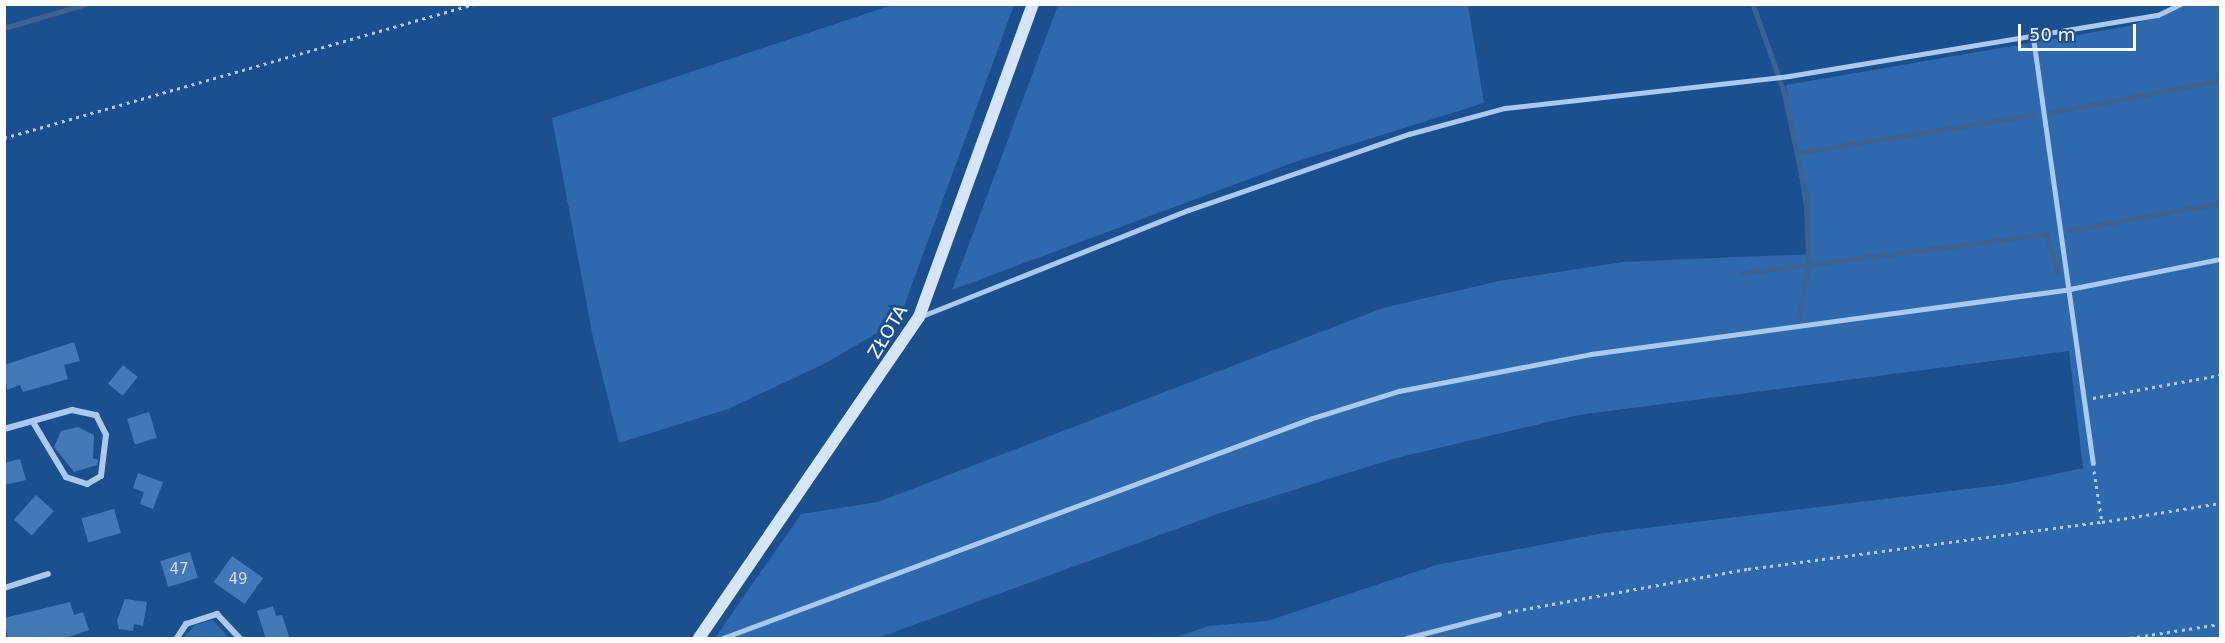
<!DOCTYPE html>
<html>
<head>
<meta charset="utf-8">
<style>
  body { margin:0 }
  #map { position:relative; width:2225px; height:643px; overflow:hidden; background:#1b4f8f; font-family:"DejaVu Sans",sans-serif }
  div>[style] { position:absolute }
  .green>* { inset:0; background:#2e69ad }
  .stream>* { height:4.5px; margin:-2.25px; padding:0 2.25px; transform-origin:2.25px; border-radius:2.25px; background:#3c6290 }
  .building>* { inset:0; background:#4478b7; transform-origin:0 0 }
  .path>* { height:3px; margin-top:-1.5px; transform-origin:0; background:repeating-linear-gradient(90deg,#a9c9ee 0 3px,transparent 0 7.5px) }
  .lane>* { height:4.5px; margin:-2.25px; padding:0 2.25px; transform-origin:2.25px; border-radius:2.25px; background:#a9c9ee }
  .street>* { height:6px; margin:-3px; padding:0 3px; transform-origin:3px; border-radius:3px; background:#a9c9ee }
  .secondary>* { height:12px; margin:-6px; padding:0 6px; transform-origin:6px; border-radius:6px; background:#d6e6fa }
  span { translate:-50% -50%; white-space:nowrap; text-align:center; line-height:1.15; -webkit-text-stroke:6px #1b4f8f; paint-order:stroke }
  .number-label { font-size:15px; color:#d0dded }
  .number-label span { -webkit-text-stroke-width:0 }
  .street-label { font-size:18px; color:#fff }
  .frame { position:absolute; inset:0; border:6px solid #fff; pointer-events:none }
  .scale { position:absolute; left:2018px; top:24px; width:118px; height:27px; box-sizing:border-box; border:3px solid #fff; border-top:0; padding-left:8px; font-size:18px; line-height:21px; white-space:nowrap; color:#fff; -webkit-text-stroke:4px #1b4f8f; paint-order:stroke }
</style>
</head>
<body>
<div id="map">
  <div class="green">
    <i style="clip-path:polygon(895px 4px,1014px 5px,899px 320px,826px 363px,728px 409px,619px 443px,593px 338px,552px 118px)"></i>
    <i style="clip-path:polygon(1058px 5px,1468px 5px,1484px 103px,1295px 162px,952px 290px)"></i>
    <i style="clip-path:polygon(2182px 5px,2220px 5px,2220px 638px,1173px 638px,1209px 626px,1267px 621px,1436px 565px,1493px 554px,1604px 533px,2008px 484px,2083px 468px,2069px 351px,1578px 415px,1396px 458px,1223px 512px,878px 638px,715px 638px,801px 514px,878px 502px,1383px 308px,1499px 281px,1623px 262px,1811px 254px,1786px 85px,2129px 26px)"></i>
    <i style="clip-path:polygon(213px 620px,229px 638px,183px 638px,195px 625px)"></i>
  </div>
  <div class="stream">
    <i style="left:1753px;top:4px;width:92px;rotate:70.4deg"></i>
    <i style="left:1784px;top:91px;width:106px;rotate:78.1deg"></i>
    <i style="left:1806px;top:195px;width:70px;rotate:87.5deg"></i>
    <i style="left:1809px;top:265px;width:52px;rotate:101.1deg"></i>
    <i style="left:4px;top:28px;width:85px;rotate:-16.3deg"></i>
    <i style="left:2048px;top:113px;width:172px;rotate:-10.7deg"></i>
    <i style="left:1803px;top:152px;width:232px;rotate:-9.2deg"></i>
    <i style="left:2070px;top:230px;width:152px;rotate:-10.2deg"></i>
    <i style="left:1743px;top:273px;width:306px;rotate:-7.3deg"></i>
    <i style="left:2047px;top:234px;width:39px;rotate:75deg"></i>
  </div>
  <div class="building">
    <i style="clip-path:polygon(74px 342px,80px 361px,64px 365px,68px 379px,23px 392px,20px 385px,7px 390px,4px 365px)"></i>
    <i style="left:123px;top:365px;width:19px;height:24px;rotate:39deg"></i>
    <i style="left:149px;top:412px;width:27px;height:23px;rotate:73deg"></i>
    <i style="clip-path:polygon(78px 427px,94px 435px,93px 458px,98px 460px,97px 465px,74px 472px,54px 447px,61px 431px)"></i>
    <i style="clip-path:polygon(20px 459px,26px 480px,4px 485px,4px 463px)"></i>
    <i style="clip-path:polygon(138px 473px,163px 482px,153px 509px,140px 504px,144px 492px,133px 488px)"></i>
    <i style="left:36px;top:495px;width:24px;height:33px;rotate:42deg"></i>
    <i style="left:114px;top:509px;width:25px;height:34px;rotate:74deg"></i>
    <i style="left:190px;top:552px;width:27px;height:31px;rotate:73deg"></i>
    <i style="left:232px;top:556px;width:38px;height:32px;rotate:35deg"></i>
    <i style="clip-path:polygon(125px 599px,147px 602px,143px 626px,134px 624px,133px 631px,119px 629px,117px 621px)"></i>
    <i style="clip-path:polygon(70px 602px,74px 615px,83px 612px,89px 630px,63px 639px,8px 639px,4px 618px)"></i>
    <i style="clip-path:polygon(273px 606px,276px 616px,282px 615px,290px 639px,266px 639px,257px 611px)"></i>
  </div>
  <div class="path">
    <i style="left:4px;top:138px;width:489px;rotate:-15.9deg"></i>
    <i style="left:2093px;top:398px;width:129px;rotate:-10.3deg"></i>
    <i style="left:2094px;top:471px;width:52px;rotate:81.1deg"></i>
    <i style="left:2102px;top:522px;width:120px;rotate:-9.1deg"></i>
    <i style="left:1508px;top:612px;width:244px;rotate:-10.2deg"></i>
    <i style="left:1748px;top:569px;width:357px;rotate:-7.6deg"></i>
    <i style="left:2130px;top:638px;width:91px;rotate:-8.8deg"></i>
  </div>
  <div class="lane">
    <i style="left:2033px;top:34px;width:433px;rotate:82deg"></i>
    <i style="left:922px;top:316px;width:287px;rotate:-21.7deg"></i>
    <i style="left:1189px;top:210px;width:233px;rotate:-19.1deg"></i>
    <i style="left:1409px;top:134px;width:99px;rotate:-15.2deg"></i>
    <i style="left:1505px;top:108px;width:286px;rotate:-6.4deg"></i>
    <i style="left:1789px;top:76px;width:374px;rotate:-9.4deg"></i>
    <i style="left:2158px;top:15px;width:25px;rotate:-26deg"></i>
    <i style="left:723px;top:638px;width:627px;rotate:-20.46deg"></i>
    <i style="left:1310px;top:419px;width:93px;rotate:-17.5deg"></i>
    <i style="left:1399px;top:391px;width:196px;rotate:-10.9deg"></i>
    <i style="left:1591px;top:354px;width:483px;rotate:-7.7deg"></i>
    <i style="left:2070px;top:289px;width:153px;rotate:-11.3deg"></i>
    <i style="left:1407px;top:638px;width:95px;rotate:-14.6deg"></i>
  </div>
  <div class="street">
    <i style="left:4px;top:429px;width:71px;rotate:-15.6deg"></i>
    <i style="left:72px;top:410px;width:25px;rotate:12deg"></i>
    <i style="left:96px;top:415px;width:22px;rotate:63deg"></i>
    <i style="left:106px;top:435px;width:41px;rotate:97deg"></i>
    <i style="left:101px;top:476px;width:16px;rotate:150deg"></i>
    <i style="left:87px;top:484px;width:22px;rotate:-162deg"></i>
    <i style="left:66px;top:477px;width:64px;rotate:-121deg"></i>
    <i style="left:4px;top:588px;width:46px;rotate:-17.7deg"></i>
    <i style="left:177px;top:638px;width:17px;rotate:-57deg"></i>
    <i style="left:186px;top:624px;width:33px;rotate:-18deg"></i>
    <i style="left:217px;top:614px;width:33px;rotate:47deg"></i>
  </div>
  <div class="secondary">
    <i style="left:699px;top:638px;width:389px;rotate:-55.6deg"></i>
    <i style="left:919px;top:317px;width:333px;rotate:-70deg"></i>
  </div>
  <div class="number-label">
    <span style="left:179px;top:570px">47</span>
    <span style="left:238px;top:580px">49</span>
  </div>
  <div class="street-label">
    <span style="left:888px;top:332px;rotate:-59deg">ZŁOTA</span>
  </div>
  <div class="frame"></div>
  <div class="scale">50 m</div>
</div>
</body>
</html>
